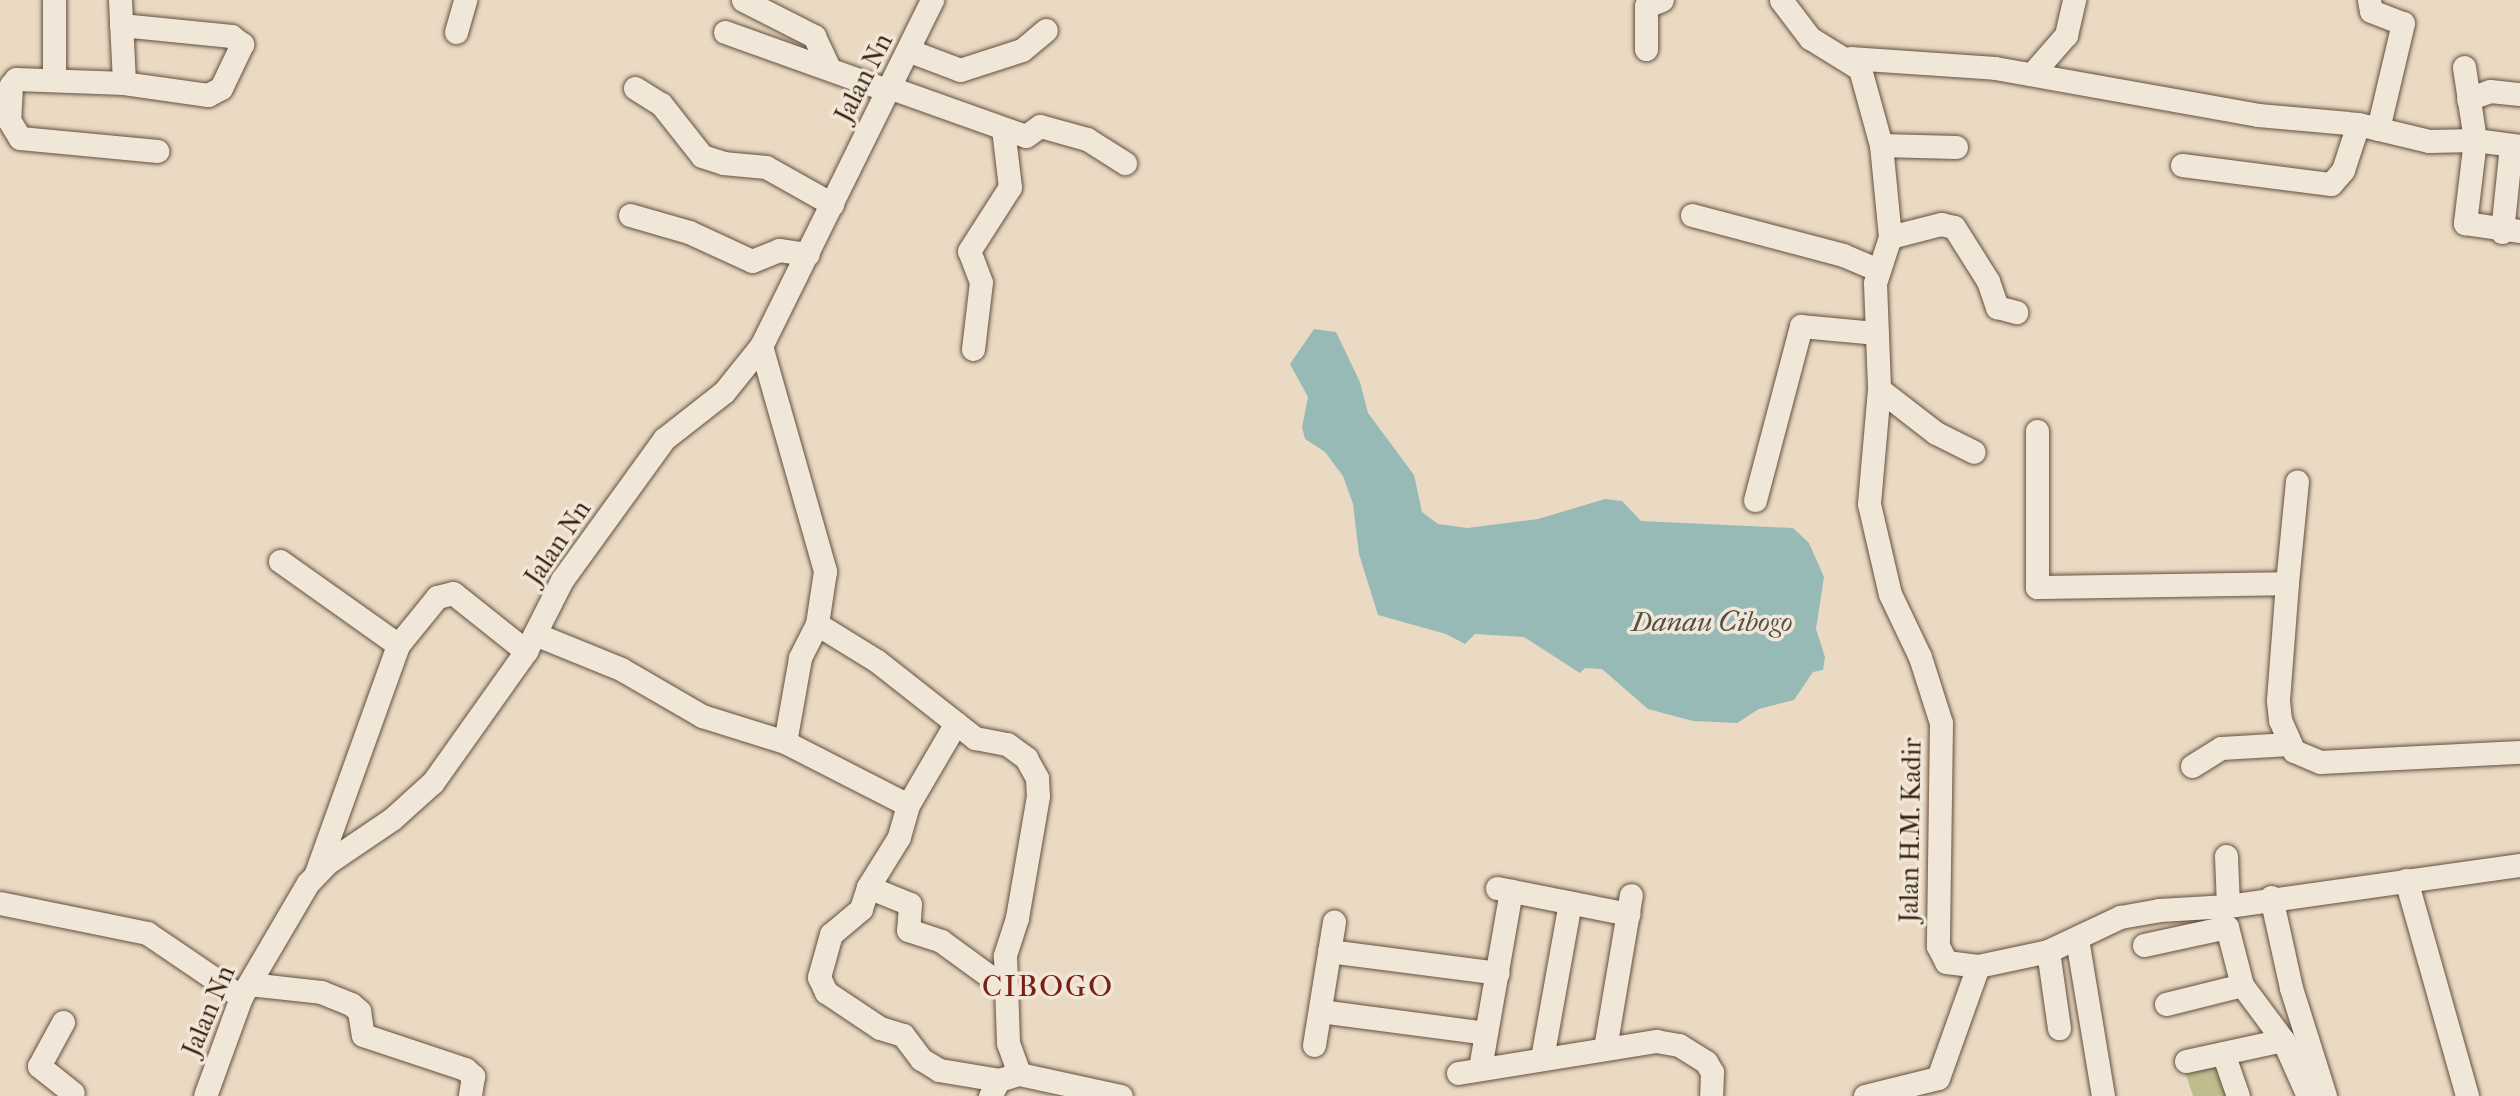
<!DOCTYPE html>
<html>
<head>
<meta charset="utf-8">
<style>
  body { margin:0 }
  #map { position:relative; width:2520px; height:1096px; overflow:hidden; background:#eadac3; font-family:"IM FELL French Canon",serif }
  div>[style] { position:absolute }
  .green>* { inset:0; background:#bfbd8e }
  .water>* { inset:0; background:#98bab7 }
  .roads { filter:drop-shadow(0 0 2px #644f3e) drop-shadow(0 0 2px #644f3e) }
  .minor>* { height:23px; margin:-11.5px; padding:0 11.5px; transform-origin:11.5px; border-radius:11.5px; background:#f1e7d8 }
  span { translate:-50% -50%; white-space:nowrap; text-align:center; line-height:1.15; -webkit-text-stroke:7px #f1e7d8; paint-order:stroke }
  .street-label { font-size:26px; color:#372112 }
  .water-label { font-size:28px; color:#544f44; font-style:italic }
  .quarter-label { font-size:30px; color:#7a1f14; letter-spacing:2px }
</style>
</head>
<body>
<div id="map">
  <div class="green">
    <i style="clip-path:polygon(2219px 1059px,2233px 1096px,2193px 1096px,2183px 1066px)"></i>
  </div>
  <div class="water">
    <i style="clip-path:polygon(1314px 329px,1336px 332px,1360px 382px,1368px 413px,1414px 475px,1422px 512px,1438px 524px,1467px 528px,1538px 519px,1605px 499px,1622px 501px,1641px 521px,1793px 528px,1809px 543px,1824px 577px,1816px 629px,1825px 657px,1823px 670px,1813px 672px,1794px 700px,1759px 709px,1737px 723px,1693px 721px,1648px 709px,1602px 669px,1585px 668px,1580px 673px,1524px 637px,1475px 634px,1465px 644px,1446px 634px,1378px 615px,1359px 554px,1353px 504px,1343px 476px,1325px 452px,1305px 439px,1302px 427px,1308px 397px,1290px 364px)"></i>
  </div>
  <div class="roads">
    <div class="minor">
      <i style="left:54px;top:0;width:77px;rotate:90deg"></i>
      <i style="left:120px;top:0;width:83px;rotate:87.2deg"></i>
      <i style="left:743px;top:0;width:80px;rotate:26.9deg"></i>
      <i style="left:814px;top:36px;width:33px;rotate:65deg"></i>
      <i style="left:1781px;top:0;width:48px;rotate:52.7deg"></i>
      <i style="left:1810px;top:38px;width:59px;rotate:31.8deg"></i>
      <i style="left:1860px;top:69px;width:79px;rotate:74.6deg"></i>
      <i style="left:1881px;top:145px;width:92px;rotate:84.4deg"></i>
      <i style="left:1890px;top:237px;width:48px;rotate:108.1deg"></i>
      <i style="left:1875px;top:283px;width:106px;rotate:87.8deg"></i>
      <i style="left:1879px;top:389px;width:115px;rotate:95deg"></i>
      <i style="left:1869px;top:504px;width:92px;rotate:76.9deg"></i>
      <i style="left:1890px;top:594px;width:70px;rotate:64.5deg"></i>
      <i style="left:1920px;top:657px;width:69px;rotate:72.3deg"></i>
      <i style="left:1941px;top:723px;width:223px;rotate:90.8deg"></i>
      <i style="left:1938px;top:946px;width:18px;rotate:63deg"></i>
      <i style="left:1946px;top:962px;width:32px;rotate:7deg"></i>
      <i style="left:1978px;top:966px;width:72px;rotate:-12.1deg"></i>
      <i style="left:2048px;top:951px;width:80px;rotate:-25.3deg"></i>
      <i style="left:2120px;top:917px;width:40px;rotate:-10deg"></i>
      <i style="left:2159px;top:910px;width:69px;rotate:-3.3deg"></i>
      <i style="left:2228px;top:906px;width:295px;rotate:-8deg"></i>
      <i style="left:2369px;top:0;width:11px;rotate:80deg"></i>
      <i style="left:2371px;top:11px;width:34px;rotate:21deg"></i>
      <i style="left:2403px;top:23px;width:109px;rotate:103.3deg"></i>
      <i style="left:121px;top:25px;width:111px;rotate:5.7deg"></i>
      <i style="left:231px;top:36px;width:14px;rotate:36deg"></i>
      <i style="left:242px;top:44px;width:49px;rotate:115.5deg"></i>
      <i style="left:221px;top:88px;width:15px;rotate:152deg"></i>
      <i style="left:208px;top:95px;width:85px;rotate:-171.9deg"></i>
      <i style="left:124px;top:83px;width:108px;rotate:-177.9deg"></i>
      <i style="left:16px;top:79px;width:8px;rotate:130deg"></i>
      <i style="left:11px;top:85px;width:35px;rotate:93deg"></i>
      <i style="left:9px;top:120px;width:21px;rotate:59deg"></i>
      <i style="left:20px;top:138px;width:138px;rotate:5.4deg"></i>
      <i style="left:456px;top:32px;width:33px;rotate:-74deg"></i>
      <i style="left:725px;top:32px;width:175px;rotate:19.7deg"></i>
      <i style="left:1646px;top:49px;width:43px;rotate:-90deg"></i>
      <i style="left:1646px;top:6px;width:17px;rotate:-21deg"></i>
      <i style="left:910px;top:51px;width:53px;rotate:20.8deg"></i>
      <i style="left:960px;top:70px;width:65px;rotate:-17.9deg"></i>
      <i style="left:1022px;top:50px;width:31px;rotate:-40deg"></i>
      <i style="left:1850px;top:58px;width:145px;rotate:3.9deg"></i>
      <i style="left:1995px;top:68px;width:267px;rotate:10.1deg"></i>
      <i style="left:2258px;top:115px;width:100px;rotate:5.1deg"></i>
      <i style="left:2358px;top:124px;width:73px;rotate:13.5deg"></i>
      <i style="left:2429px;top:141px;width:46px;rotate:-1.2deg"></i>
      <i style="left:2475px;top:140px;width:45px;rotate:7.6deg"></i>
      <i style="left:2464px;top:67px;width:74px;rotate:81.4deg"></i>
      <i style="left:2475px;top:140px;width:84px;rotate:96.9deg"></i>
      <i style="left:2465px;top:223px;width:56px;rotate:8.3deg"></i>
      <i style="left:2032px;top:74px;width:52px;rotate:-48.9deg"></i>
      <i style="left:2066px;top:35px;width:36px;rotate:-77deg"></i>
      <i style="left:635px;top:88px;width:31px;rotate:32deg"></i>
      <i style="left:661px;top:104px;width:66px;rotate:51.7deg"></i>
      <i style="left:702px;top:156px;width:22px;rotate:18deg"></i>
      <i style="left:723px;top:163px;width:43px;rotate:5.3deg"></i>
      <i style="left:766px;top:167px;width:76px;rotate:29.3deg"></i>
      <i style="left:891px;top:88px;width:143px;rotate:19.6deg"></i>
      <i style="left:1026px;top:136px;width:17px;rotate:-36deg"></i>
      <i style="left:1040px;top:126px;width:49px;rotate:15.5deg"></i>
      <i style="left:1087px;top:139px;width:45px;rotate:32.3deg"></i>
      <i style="left:2468px;top:99px;width:23px;rotate:-20deg"></i>
      <i style="left:2490px;top:91px;width:30px;rotate:6deg"></i>
      <i style="left:1881px;top:145px;width:75px;rotate:1.5deg"></i>
      <i style="left:2182px;top:165px;width:150px;rotate:7.3deg"></i>
      <i style="left:2331px;top:184px;width:18px;rotate:-49deg"></i>
      <i style="left:2343px;top:170px;width:48px;rotate:-71.9deg"></i>
      <i style="left:630px;top:215px;width:61px;rotate:16.1deg"></i>
      <i style="left:689px;top:232px;width:69px;rotate:24.7deg"></i>
      <i style="left:752px;top:261px;width:29px;rotate:-22deg"></i>
      <i style="left:779px;top:250px;width:29px;rotate:8deg"></i>
      <i style="left:1692px;top:215px;width:156px;rotate:14.8deg"></i>
      <i style="left:1843px;top:255px;width:39px;rotate:23deg"></i>
      <i style="left:2502px;top:232px;width:87px;rotate:-84.1deg"></i>
      <i style="left:1890px;top:237px;width:53px;rotate:-14.3deg"></i>
      <i style="left:1941px;top:224px;width:13px;rotate:13deg"></i>
      <i style="left:1954px;top:227px;width:64px;rotate:57.8deg"></i>
      <i style="left:1988px;top:281px;width:28px;rotate:71deg"></i>
      <i style="left:1997px;top:307px;width:20px;rotate:15deg"></i>
      <i style="left:761px;top:346px;width:234px;rotate:74.1deg"></i>
      <i style="left:825px;top:571px;width:54px;rotate:98.6deg"></i>
      <i style="left:817px;top:624px;width:38px;rotate:117deg"></i>
      <i style="left:800px;top:658px;width:85px;rotate:100.1deg"></i>
      <i style="left:785px;top:742px;width:138px;rotate:27.1deg"></i>
      <i style="left:908px;top:805px;width:33px;rotate:106deg"></i>
      <i style="left:899px;top:837px;width:59px;rotate:121.8deg"></i>
      <i style="left:868px;top:887px;width:23px;rotate:108deg"></i>
      <i style="left:861px;top:909px;width:39px;rotate:140deg"></i>
      <i style="left:831px;top:934px;width:45px;rotate:105.6deg"></i>
      <i style="left:819px;top:977px;width:17px;rotate:65deg"></i>
      <i style="left:826px;top:992px;width:65px;rotate:33.7deg"></i>
      <i style="left:880px;top:1028px;width:24px;rotate:17deg"></i>
      <i style="left:903px;top:1035px;width:30px;rotate:53deg"></i>
      <i style="left:921px;top:1059px;width:21px;rotate:31deg"></i>
      <i style="left:939px;top:1070px;width:61px;rotate:9.5deg"></i>
      <i style="left:973px;top:349px;width:67px;rotate:-83.2deg"></i>
      <i style="left:981px;top:282px;width:33px;rotate:-111deg"></i>
      <i style="left:969px;top:251px;width:76px;rotate:-57.4deg"></i>
      <i style="left:1010px;top:187px;width:58px;rotate:-96.9deg"></i>
      <i style="left:1879px;top:389px;width:72px;rotate:37.7deg"></i>
      <i style="left:1936px;top:433px;width:42px;rotate:26.6deg"></i>
      <i style="left:2037px;top:431px;width:156px;rotate:90deg"></i>
      <i style="left:2037px;top:587px;width:250px;rotate:-0.9deg"></i>
      <i style="left:2287px;top:583px;width:118px;rotate:94.4deg"></i>
      <i style="left:2278px;top:701px;width:19px;rotate:84deg"></i>
      <i style="left:2280px;top:720px;width:34px;rotate:66deg"></i>
      <i style="left:2294px;top:751px;width:28px;rotate:23deg"></i>
      <i style="left:2320px;top:762px;width:200px;rotate:-2.9deg"></i>
      <i style="left:1755px;top:500px;width:180px;rotate:-75.2deg"></i>
      <i style="left:1801px;top:326px;width:76px;rotate:5.3deg"></i>
      <i style="left:280px;top:561px;width:145px;rotate:35.4deg"></i>
      <i style="left:398px;top:645px;width:62px;rotate:-50.9deg"></i>
      <i style="left:437px;top:597px;width:16px;rotate:-14deg"></i>
      <i style="left:453px;top:593px;width:93px;rotate:38.5deg"></i>
      <i style="left:2287px;top:583px;width:102px;rotate:-84.4deg"></i>
      <i style="left:817px;top:624px;width:70px;rotate:31.7deg"></i>
      <i style="left:877px;top:661px;width:125px;rotate:38.2deg"></i>
      <i style="left:975px;top:738px;width:33px;rotate:11deg"></i>
      <i style="left:1007px;top:744px;width:24px;rotate:36deg"></i>
      <i style="left:1026px;top:758px;width:23px;rotate:61deg"></i>
      <i style="left:1037px;top:778px;width:18px;rotate:87deg"></i>
      <i style="left:1038px;top:796px;width:124px;rotate:99.8deg"></i>
      <i style="left:1017px;top:918px;width:40px;rotate:108deg"></i>
      <i style="left:1005px;top:956px;width:87px;rotate:88deg"></i>
      <i style="left:1008px;top:1043px;width:33px;rotate:70deg"></i>
      <i style="left:535px;top:634px;width:93px;rotate:22.1deg"></i>
      <i style="left:621px;top:669px;width:94px;rotate:30.1deg"></i>
      <i style="left:702px;top:716px;width:87px;rotate:17.4deg"></i>
      <i style="left:2192px;top:766px;width:34px;rotate:-32deg"></i>
      <i style="left:2221px;top:748px;width:68px;rotate:-3.4deg"></i>
      <i style="left:908px;top:805px;width:95px;rotate:-59.7deg"></i>
      <i style="left:2226px;top:856px;width:50px;rotate:87.7deg"></i>
      <i style="left:316px;top:873px;width:242px;rotate:-70.2deg"></i>
      <i style="left:2406px;top:880px;width:224px;rotate:74.2deg"></i>
      <i style="left:868px;top:887px;width:45px;rotate:22deg"></i>
      <i style="left:910px;top:904px;width:26px;rotate:94deg"></i>
      <i style="left:908px;top:930px;width:35px;rotate:18deg"></i>
      <i style="left:941px;top:941px;width:82px;rotate:36deg"></i>
      <i style="left:1497px;top:888px;width:134px;rotate:11.2deg"></i>
      <i style="left:2271px;top:897px;width:93px;rotate:77.6deg"></i>
      <i style="left:2291px;top:988px;width:113px;rotate:72.5deg"></i>
      <i style="left:0;top:903px;width:150px;rotate:11.5deg"></i>
      <i style="left:147px;top:933px;width:114px;rotate:34.2deg"></i>
      <i style="left:2077px;top:939px;width:159px;rotate:80.6deg"></i>
      <i style="left:2144px;top:945px;width:85px;rotate:-12.2deg"></i>
      <i style="left:2227px;top:927px;width:60px;rotate:75.5deg"></i>
      <i style="left:2242px;top:985px;width:69px;rotate:53.3deg"></i>
      <i style="left:2283px;top:1040px;width:61px;rotate:65.9deg"></i>
      <i style="left:1329px;top:951px;width:170px;rotate:7.4deg"></i>
      <i style="left:2048px;top:951px;width:78px;rotate:81.9deg"></i>
      <i style="left:249px;top:984px;width:72px;rotate:6.3deg"></i>
      <i style="left:321px;top:992px;width:32px;rotate:22deg"></i>
      <i style="left:351px;top:1004px;width:11px;rotate:41deg"></i>
      <i style="left:359px;top:1011px;width:24px;rotate:81deg"></i>
      <i style="left:363px;top:1035px;width:108px;rotate:18.4deg"></i>
      <i style="left:465px;top:1069px;width:11px;rotate:41deg"></i>
      <i style="left:473px;top:1076px;width:20px;rotate:99deg"></i>
      <i style="left:2166px;top:1004px;width:78px;rotate:-14deg"></i>
      <i style="left:1320px;top:1011px;width:167px;rotate:7.5deg"></i>
      <i style="left:63px;top:1022px;width:50px;rotate:118.6deg"></i>
      <i style="left:39px;top:1066px;width:43px;rotate:38.5deg"></i>
      <i style="left:1314px;top:1045px;width:125px;rotate:-80.8deg"></i>
      <i style="left:1605px;top:1048px;width:155px;rotate:-80.4deg"></i>
      <i style="left:2223px;top:1053px;width:46px;rotate:70.8deg"></i>
      <i style="left:1542px;top:1058px;width:158px;rotate:-79.8deg"></i>
      <i style="left:2186px;top:1061px;width:99px;rotate:-12.2deg"></i>
      <i style="left:1480px;top:1068px;width:180px;rotate:-80.1deg"></i>
      <i style="left:1458px;top:1073px;width:201px;rotate:-9.2deg"></i>
      <i style="left:1656px;top:1041px;width:23px;rotate:10deg"></i>
      <i style="left:1679px;top:1045px;width:32px;rotate:32deg"></i>
      <i style="left:1706px;top:1062px;width:12px;rotate:59deg"></i>
      <i style="left:1712px;top:1072px;width:24px;rotate:92deg"></i>
      <i style="left:205px;top:1096px;width:105px;rotate:-70deg"></i>
      <i style="left:241px;top:997px;width:132px;rotate:-59.6deg"></i>
      <i style="left:308px;top:883px;width:28px;rotate:-46deg"></i>
      <i style="left:327px;top:863px;width:78px;rotate:-34.1deg"></i>
      <i style="left:392px;top:819px;width:55px;rotate:-42.1deg"></i>
      <i style="left:433px;top:782px;width:161px;rotate:-54.6deg"></i>
      <i style="left:526px;top:651px;width:80px;rotate:-63.1deg"></i>
      <i style="left:562px;top:580px;width:174px;rotate:-54.1deg"></i>
      <i style="left:664px;top:439px;width:76px;rotate:-38.1deg"></i>
      <i style="left:724px;top:392px;width:59px;rotate:-51.2deg"></i>
      <i style="left:761px;top:346px;width:386px;rotate:-63.7deg"></i>
      <i style="left:990px;top:1096px;width:18px;rotate:-61deg"></i>
      <i style="left:999px;top:1080px;width:21px;rotate:-17deg"></i>
      <i style="left:1019px;top:1074px;width:104px;rotate:12.2deg"></i>
      <i style="left:1865px;top:1096px;width:75px;rotate:-13.9deg"></i>
      <i style="left:1938px;top:1078px;width:119px;rotate:-70.3deg"></i>
    </div>
  </div>
  <div class="street-label">
    <span style="left:864px;top:78px;rotate:-63deg">Jalan Nn</span>
    <span style="left:558px;top:543px;rotate:-56deg">Jalan Nn</span>
    <span style="left:1911px;top:830px;rotate:-89deg">Jalan H.M. Kadir</span>
    <span style="left:209px;top:1011px;rotate:-67deg">Jalan Nn</span>
  </div>
  <div class="water-label">
    <span style="left:1712px;top:622px">Danau Cibogo</span>
  </div>
  <div class="quarter-label">
    <span style="left:1048px;top:987px">CIBOGO</span>
  </div>
</div>
</body>
</html>
